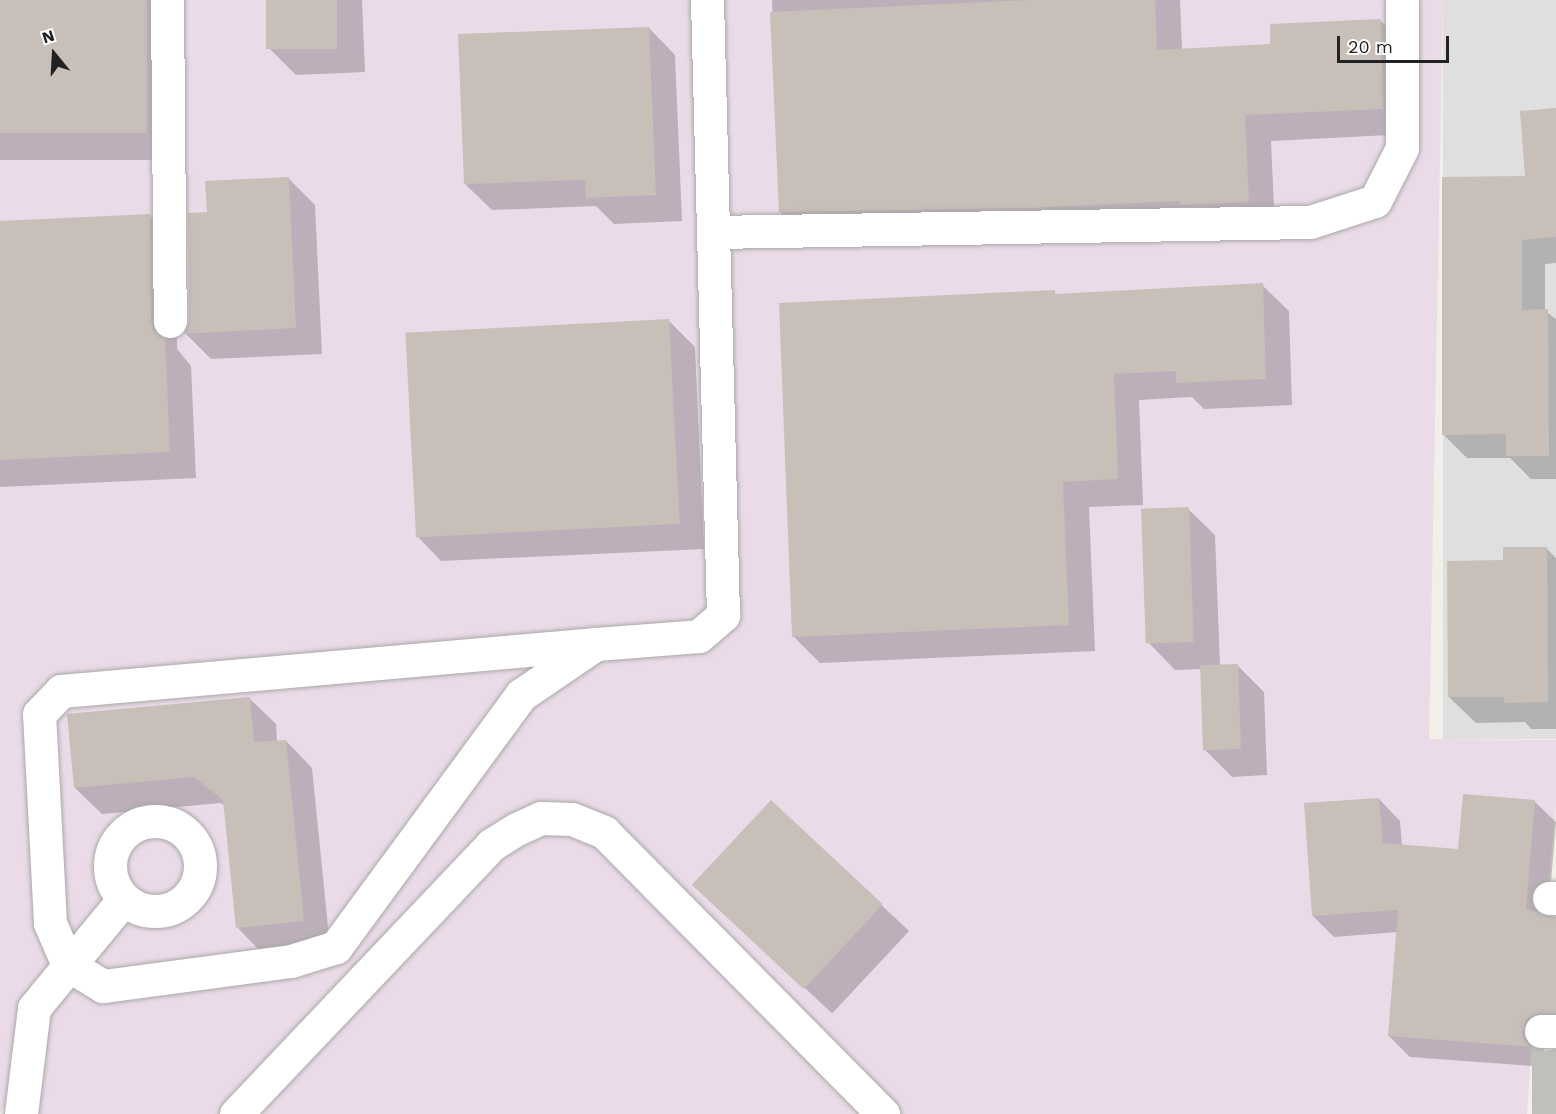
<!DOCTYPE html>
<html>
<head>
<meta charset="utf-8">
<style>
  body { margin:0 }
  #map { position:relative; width:1556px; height:1114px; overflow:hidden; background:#f2efe9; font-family:"Work Sans",sans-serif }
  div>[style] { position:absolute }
  .residential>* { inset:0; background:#e0dfdf; transform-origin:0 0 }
  .industrial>* { inset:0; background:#ebdbe8 }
  .shadow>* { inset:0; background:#0003; transform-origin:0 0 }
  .building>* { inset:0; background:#c7bfb8; transform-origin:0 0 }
  .roads { filter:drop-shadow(0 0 2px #a9a9a9) drop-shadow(0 0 2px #a9a9a9) }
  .minor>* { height:33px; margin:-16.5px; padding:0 16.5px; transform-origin:16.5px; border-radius:16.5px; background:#fff }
  .minor>.ring { margin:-16.5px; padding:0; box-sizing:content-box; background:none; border:33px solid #fff; border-radius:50% }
  span { translate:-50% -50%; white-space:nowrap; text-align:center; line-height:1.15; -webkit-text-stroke:5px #fff; paint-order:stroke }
  .north { position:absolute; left:24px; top:24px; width:60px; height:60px; -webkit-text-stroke:4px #fff; paint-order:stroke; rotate:342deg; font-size:16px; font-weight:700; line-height:24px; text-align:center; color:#222 }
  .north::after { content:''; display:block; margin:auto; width:21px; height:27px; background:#222; clip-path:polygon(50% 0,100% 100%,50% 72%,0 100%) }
  .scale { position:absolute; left:1337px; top:36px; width:112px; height:27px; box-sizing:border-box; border:3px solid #222; border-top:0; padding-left:8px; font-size:18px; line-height:21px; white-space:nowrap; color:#222; -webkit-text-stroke:4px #fff; paint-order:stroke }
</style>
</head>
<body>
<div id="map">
  <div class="residential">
    <i style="left:1443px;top:0;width:113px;height:739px"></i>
  </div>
  <div class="industrial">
    <i style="clip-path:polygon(0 0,1443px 0,1429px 739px,1556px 740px,1556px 807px,1549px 879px,1538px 947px,1527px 1114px,23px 1114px,9px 1102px,0 1113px)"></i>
  </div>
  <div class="shadow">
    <i style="left:0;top:0;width:170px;height:160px"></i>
    <i style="clip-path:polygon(267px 0,362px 0,365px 72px,296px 75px,269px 48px)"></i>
    <i style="clip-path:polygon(772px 0,1180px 0,1182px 50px,1272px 46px,1381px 21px,1407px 47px,1409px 134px,1271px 141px,1275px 228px,806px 238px,780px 212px)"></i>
    <i style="clip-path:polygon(649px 28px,675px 55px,682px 221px,614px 224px,596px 206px,492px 210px,465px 184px)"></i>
    <i style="clip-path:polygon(1556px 109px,1556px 263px,1545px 264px,1545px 311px,1556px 319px,1556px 479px,1531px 479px,1510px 458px,1467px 458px,1443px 434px,1527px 178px)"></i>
    <i style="clip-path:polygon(289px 179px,315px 205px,322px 354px,211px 359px,185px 333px,190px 321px)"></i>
    <i style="clip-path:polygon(150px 216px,176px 242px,177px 349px,191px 366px,196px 478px,0 487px,0 222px)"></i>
    <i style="clip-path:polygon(1262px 285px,1289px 311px,1292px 405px,1204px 409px,1192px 397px,1139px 400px,1143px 505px,1089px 507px,1095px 651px,820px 663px,794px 637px,1054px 292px,1058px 296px)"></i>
    <i style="clip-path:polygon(669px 321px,695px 347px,704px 549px,441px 561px,415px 534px)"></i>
    <i style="clip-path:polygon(1188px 509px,1215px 535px,1220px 666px,1237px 665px,1264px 692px,1267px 775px,1232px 777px,1205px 750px,1202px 669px,1175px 670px,1149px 643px)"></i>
    <i style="clip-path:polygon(1546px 548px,1556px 558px,1556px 729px,1531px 729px,1525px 722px,1476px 723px,1449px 697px,1504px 562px)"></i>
    <i style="clip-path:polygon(249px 698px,276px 724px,277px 742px,286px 741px,312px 768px,330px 947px,263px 954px,237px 927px,225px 806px,221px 803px,102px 814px,75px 788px)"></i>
    <i style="clip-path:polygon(1379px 799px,1400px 821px,1402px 846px,1460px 851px,1534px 801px,1556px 822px,1548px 918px,1556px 917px,1556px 1035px,1546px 1043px,1544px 1051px,1556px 1049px,1556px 1114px,1532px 1114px,1532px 1066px,1410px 1057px,1389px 1036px,1398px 932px,1334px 937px,1313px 916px)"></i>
    <i style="left:771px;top:802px;width:189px;height:113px;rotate:43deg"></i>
  </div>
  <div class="building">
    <i style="left:0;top:0;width:147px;height:133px"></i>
    <i style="left:266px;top:0;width:71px;height:49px"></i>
    <i style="clip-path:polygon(1031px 0,1155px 0,1157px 50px,1270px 44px,1270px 24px,1381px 19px,1383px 109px,1245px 115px,1249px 202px,1180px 205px,1180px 201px,1029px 208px,779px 212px,770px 12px)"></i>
    <i style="clip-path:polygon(649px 27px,656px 195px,586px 198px,585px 180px,464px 184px,458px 34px)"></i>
    <i style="clip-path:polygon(1556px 108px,1556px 237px,1522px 240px,1522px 310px,1548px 309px,1549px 456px,1506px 456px,1506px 434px,1442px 435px,1442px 177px,1525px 176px,1520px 111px)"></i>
    <i style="clip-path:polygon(289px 177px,296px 328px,183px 334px,189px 321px,188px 213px,207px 212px,205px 181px)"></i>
    <i style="clip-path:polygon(150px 214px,151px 321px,154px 331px,165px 339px,170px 452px,0 460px,0 221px)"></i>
    <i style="clip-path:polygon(1263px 283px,1266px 379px,1176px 383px,1176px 371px,1114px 374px,1118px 479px,1063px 482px,1069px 625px,792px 637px,779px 303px,1055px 290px,1055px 294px)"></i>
    <i style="left:669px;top:319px;width:205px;height:264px;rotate:87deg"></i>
    <i style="left:1189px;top:507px;width:135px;height:48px;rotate:88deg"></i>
    <i style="clip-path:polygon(1503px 547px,1547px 547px,1548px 702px,1504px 703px,1504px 697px,1448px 697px,1447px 561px,1503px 560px)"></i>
    <i style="left:1238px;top:664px;width:85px;height:38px;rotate:88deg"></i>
    <i style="clip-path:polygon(250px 697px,254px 742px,286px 740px,304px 921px,236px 928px,223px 800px,194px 777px,74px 788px,67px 714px)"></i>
    <i style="clip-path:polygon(1463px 794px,1535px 800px,1526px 909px,1556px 917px,1556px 1012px,1532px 1015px,1525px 1021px,1522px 1032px,1525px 1041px,1532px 1047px,1388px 1036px,1398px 910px,1312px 916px,1304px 803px,1379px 798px,1383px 843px,1458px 849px)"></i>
    <i style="left:771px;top:800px;width:153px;height:116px;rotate:43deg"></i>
  </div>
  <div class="roads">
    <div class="minor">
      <i style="left:167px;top:0;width:321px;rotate:89.5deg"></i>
      <i style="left:713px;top:232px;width:597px;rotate:-0.96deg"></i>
      <i style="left:1310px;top:222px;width:68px;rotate:-17.9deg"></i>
      <i style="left:1375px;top:201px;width:59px;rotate:-63deg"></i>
      <i style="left:1402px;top:148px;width:148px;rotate:-90deg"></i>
      <i style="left:596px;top:644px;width:91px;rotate:145.8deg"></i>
      <i style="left:521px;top:695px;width:313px;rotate:126.3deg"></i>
      <i style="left:336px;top:947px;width:47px;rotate:162.7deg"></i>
      <i style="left:291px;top:961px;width:190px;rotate:172.4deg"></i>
      <i style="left:103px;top:986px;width:41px;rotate:-149deg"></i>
      <i style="left:68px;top:965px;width:46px;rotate:-113.2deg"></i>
      <i style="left:50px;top:923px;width:209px;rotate:-93deg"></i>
      <i style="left:39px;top:714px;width:32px;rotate:-46deg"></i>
      <i style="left:61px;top:691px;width:537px;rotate:-5.02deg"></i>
      <i style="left:596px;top:644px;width:103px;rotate:-4.4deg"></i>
      <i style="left:699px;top:636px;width:32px;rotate:-41deg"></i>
      <i style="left:723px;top:615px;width:615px;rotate:-91.49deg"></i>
      <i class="ring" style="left:110px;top:821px;width:57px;height:57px"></i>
      <i style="left:1549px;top:898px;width:7px"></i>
      <i style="left:1541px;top:1031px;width:15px"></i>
      <i style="left:21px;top:1114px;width:107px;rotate:-83deg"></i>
      <i style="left:34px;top:1008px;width:140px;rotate:-50.5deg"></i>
      <i style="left:236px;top:1114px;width:371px;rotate:-46.5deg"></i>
      <i style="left:491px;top:845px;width:31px;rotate:-32deg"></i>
      <i style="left:517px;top:829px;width:26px;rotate:-25deg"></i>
      <i style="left:541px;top:818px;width:31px;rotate:2deg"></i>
      <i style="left:572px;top:819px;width:35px;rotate:22deg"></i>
      <i style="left:604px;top:832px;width:397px;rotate:45.3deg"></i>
    </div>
  </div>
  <div class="north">N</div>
  <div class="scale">20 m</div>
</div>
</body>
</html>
